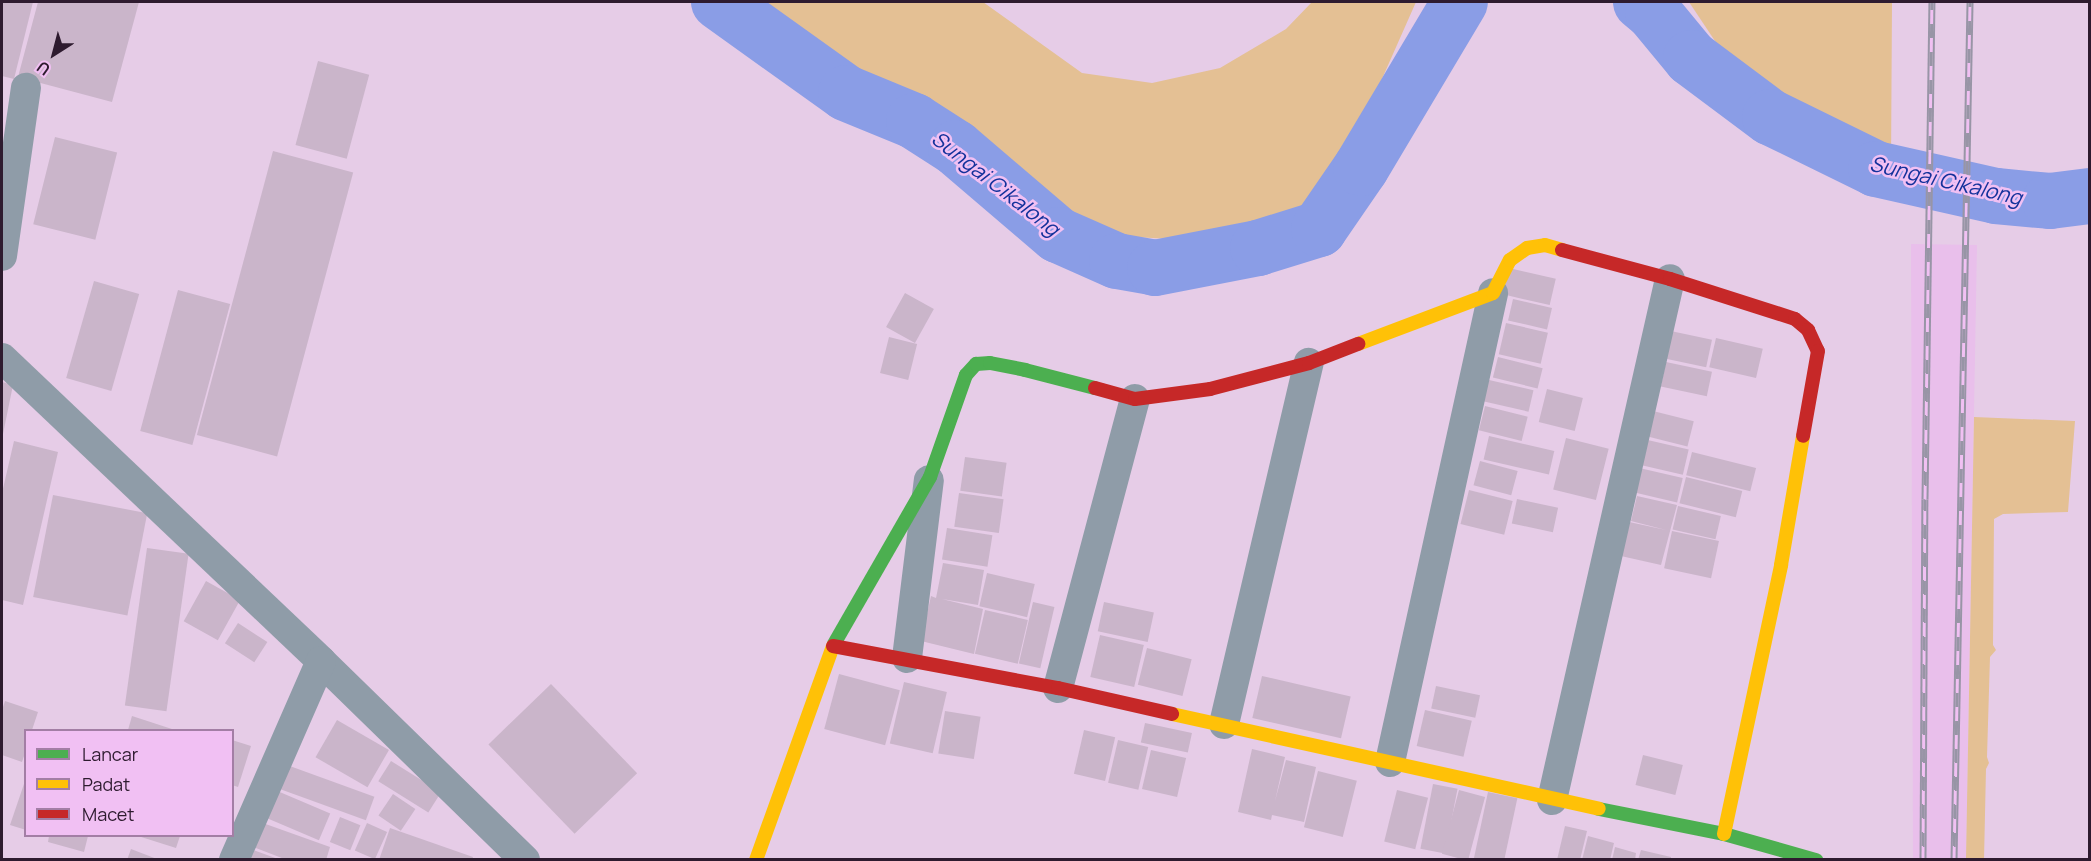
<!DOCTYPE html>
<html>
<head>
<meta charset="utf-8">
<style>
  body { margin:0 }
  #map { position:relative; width:2091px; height:861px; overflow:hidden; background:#e6cce7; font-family:Manrope,sans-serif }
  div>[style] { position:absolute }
  .built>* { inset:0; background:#e9bfeb }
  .green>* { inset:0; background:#e4c094 }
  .river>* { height:56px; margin:-28px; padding:0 28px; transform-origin:28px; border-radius:28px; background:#8a9de6 }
  .building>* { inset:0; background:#cab5ca; transform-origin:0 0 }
  .street>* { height:30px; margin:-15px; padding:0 15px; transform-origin:15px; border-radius:15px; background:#8f9ca8 }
  .fast>* { height:14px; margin:-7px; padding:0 7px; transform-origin:7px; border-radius:7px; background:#4caf50 }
  .slow>* { height:14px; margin:-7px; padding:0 7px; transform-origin:7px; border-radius:7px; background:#ffc107 }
  .jam>* { height:14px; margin:-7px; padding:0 7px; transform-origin:7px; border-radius:7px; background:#c62828 }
  .rail>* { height:7px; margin-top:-3.5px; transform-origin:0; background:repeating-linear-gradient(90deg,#f1c0f3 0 14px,#9895a6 0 28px); box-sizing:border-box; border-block:2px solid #9895a6 }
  span { translate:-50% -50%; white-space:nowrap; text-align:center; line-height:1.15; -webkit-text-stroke:5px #f1c0f3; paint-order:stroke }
  .water-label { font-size:21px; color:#14329b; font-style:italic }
  .frame { position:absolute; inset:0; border:3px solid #2e1b2f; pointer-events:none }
  .legend { position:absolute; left:24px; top:729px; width:210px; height:108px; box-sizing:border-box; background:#f1c0f3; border:2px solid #a37ea5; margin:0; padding:8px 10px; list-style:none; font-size:18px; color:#2e1b2f }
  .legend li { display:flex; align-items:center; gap:12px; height:30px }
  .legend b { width:30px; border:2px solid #a37ea5 }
  .north { position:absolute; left:24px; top:24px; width:60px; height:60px; -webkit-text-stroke:4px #f1c0f3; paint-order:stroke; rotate:216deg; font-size:16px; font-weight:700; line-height:24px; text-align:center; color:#2e1b2f }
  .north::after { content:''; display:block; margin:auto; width:21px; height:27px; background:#2e1b2f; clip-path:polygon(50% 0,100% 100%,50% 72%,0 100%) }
</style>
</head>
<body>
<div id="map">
  <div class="built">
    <i style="clip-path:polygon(1911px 244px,1977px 245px,1966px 859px,1913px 859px)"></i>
  </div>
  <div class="green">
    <i style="clip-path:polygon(747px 2px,983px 2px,1082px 73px,1152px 83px,1220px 68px,1286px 29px,1312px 2px,1416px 2px,1362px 124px,1342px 187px,1310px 208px,1249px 233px,1187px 240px,1135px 237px,1084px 229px,947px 120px,909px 101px,859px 84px,823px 54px)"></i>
    <i style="clip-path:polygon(1689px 2px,1892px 2px,1891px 166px,1855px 153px,1806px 122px,1768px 92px,1725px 56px)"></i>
    <i style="clip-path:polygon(1974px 417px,2075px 421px,2068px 512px,2003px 514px,1994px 519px,1993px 645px,1996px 650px,1990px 657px,1987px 757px,1989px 763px,1986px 769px,1984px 860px,1966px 859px)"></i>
  </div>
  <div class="river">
    <i style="left:719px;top:2px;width:156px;rotate:35.6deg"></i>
    <i style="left:846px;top:93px;width:74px;rotate:22.4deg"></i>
    <i style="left:914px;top:121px;width:50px;rotate:32.7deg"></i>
    <i style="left:956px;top:148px;width:134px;rotate:40.5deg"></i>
    <i style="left:1058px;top:235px;width:64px;rotate:23.8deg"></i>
    <i style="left:1117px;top:261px;width:39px;rotate:10deg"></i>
    <i style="left:1155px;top:268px;width:105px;rotate:-11deg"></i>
    <i style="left:1258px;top:248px;width:64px;rotate:-17.3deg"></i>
    <i style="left:1319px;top:229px;width:74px;rotate:-55.5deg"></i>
    <i style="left:1361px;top:168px;width:193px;rotate:-59.2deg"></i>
    <i style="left:1641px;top:2px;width:16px;rotate:40deg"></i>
    <i style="left:1653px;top:12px;width:60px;rotate:50.4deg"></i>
    <i style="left:1691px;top:58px;width:99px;rotate:36.8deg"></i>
    <i style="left:1770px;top:117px;width:118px;rotate:26.1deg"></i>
    <i style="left:1876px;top:169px;width:123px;rotate:12.7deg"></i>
    <i style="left:1996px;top:196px;width:54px;rotate:5.3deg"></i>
    <i style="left:2050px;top:201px;width:40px;rotate:-7.1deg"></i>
  </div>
  <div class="building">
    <i style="clip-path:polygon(2px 2px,33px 2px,14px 79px,2px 76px)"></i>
    <i style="clip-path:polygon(38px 2px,139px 2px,112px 102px,18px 77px)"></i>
    <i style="left:318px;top:61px;width:53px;height:87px;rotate:15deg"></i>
    <i style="left:55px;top:137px;width:64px;height:90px;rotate:14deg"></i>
    <i style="left:273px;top:151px;width:83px;height:294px;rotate:15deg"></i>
    <i style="left:1509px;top:268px;width:48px;height:27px;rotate:13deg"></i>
    <i style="left:94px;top:281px;width:47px;height:101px;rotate:16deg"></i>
    <i style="left:178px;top:290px;width:54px;height:146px;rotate:15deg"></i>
    <i style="left:905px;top:293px;width:33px;height:39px;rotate:29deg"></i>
    <i style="left:1513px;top:299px;width:40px;height:22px;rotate:13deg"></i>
    <i style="left:1506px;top:323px;width:43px;height:32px;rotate:13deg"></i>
    <i style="left:1666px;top:330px;width:47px;height:28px;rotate:12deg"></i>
    <i style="left:889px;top:337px;width:29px;height:37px;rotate:14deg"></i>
    <i style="left:1716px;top:338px;width:48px;height:30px;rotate:13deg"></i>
    <i style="left:1498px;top:357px;width:46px;height:21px;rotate:14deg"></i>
    <i style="left:1666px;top:362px;width:47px;height:25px;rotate:12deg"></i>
    <i style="left:1476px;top:377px;width:59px;height:22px;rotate:13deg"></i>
    <i style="clip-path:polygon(2px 382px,13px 385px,3px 434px,2px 434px)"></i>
    <i style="left:1547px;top:389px;width:37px;height:34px;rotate:14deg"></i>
    <i style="left:1485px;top:406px;width:44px;height:25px;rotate:14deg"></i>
    <i style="left:1653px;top:411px;width:42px;height:26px;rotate:14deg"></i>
    <i style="left:1489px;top:436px;width:67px;height:24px;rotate:13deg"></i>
    <i style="left:1566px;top:438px;width:44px;height:53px;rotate:14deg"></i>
    <i style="left:1639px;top:438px;width:51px;height:26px;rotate:13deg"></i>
    <i style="clip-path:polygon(14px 441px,58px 452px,23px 605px,2px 600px,2px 493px)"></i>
    <i style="left:1692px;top:452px;width:66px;height:24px;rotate:14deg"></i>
    <i style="left:965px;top:457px;width:42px;height:34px;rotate:8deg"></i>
    <i style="left:1480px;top:461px;width:39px;height:25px;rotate:15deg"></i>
    <i style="left:1635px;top:467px;width:49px;height:25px;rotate:13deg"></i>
    <i style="left:1686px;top:477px;width:58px;height:27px;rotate:14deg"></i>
    <i style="left:1469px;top:490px;width:45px;height:35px;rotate:14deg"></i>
    <i style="left:959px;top:493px;width:45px;height:34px;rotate:8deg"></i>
    <i style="left:53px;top:495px;width:96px;height:104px;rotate:11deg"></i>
    <i style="clip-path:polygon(1637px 496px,1677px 505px,1661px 565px,1612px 554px,1620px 520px,1666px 530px,1631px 521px)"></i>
    <i style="left:1517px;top:499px;width:42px;height:25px;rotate:12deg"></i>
    <i style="left:1678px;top:506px;width:44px;height:24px;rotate:13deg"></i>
    <i style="left:947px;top:528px;width:46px;height:32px;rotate:9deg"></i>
    <i style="left:1672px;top:531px;width:48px;height:38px;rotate:12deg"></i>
    <i style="left:147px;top:548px;width:42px;height:159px;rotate:8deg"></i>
    <i style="clip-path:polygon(943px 563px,984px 570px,978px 605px,942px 599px,983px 609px,974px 654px,921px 641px,931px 596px,936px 598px)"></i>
    <i style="left:987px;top:573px;width:49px;height:34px;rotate:13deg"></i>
    <i style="left:206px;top:581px;width:39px;height:46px;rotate:29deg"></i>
    <i style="left:1033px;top:602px;width:22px;height:63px;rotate:13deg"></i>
    <i style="left:1104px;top:602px;width:51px;height:30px;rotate:12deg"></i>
    <i style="left:985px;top:610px;width:44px;height:45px;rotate:13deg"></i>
    <i style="left:238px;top:623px;width:35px;height:24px;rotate:33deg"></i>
    <i style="left:1100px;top:635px;width:45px;height:43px;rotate:13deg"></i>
    <i style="left:1147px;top:648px;width:46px;height:38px;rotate:14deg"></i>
    <i style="left:839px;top:674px;width:63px;height:57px;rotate:15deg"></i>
    <i style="left:1262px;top:676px;width:91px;height:43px;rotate:13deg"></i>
    <i style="left:904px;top:682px;width:44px;height:63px;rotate:13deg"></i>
    <i style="left:551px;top:684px;width:124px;height:87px;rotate:46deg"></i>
    <i style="left:1436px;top:686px;width:45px;height:23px;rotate:12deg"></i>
    <i style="clip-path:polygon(5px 701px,38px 712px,32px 730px,26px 730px,26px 750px,22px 762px,2px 755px,2px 710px)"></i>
    <i style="left:1425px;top:710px;width:48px;height:37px;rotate:13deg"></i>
    <i style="left:945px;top:711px;width:36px;height:43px;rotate:9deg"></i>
    <i style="clip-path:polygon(132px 716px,175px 730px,128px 730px)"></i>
    <i style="left:337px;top:720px;width:60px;height:43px;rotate:30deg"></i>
    <i style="left:1145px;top:723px;width:48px;height:20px;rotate:12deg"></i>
    <i style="left:1084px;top:730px;width:32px;height:45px;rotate:13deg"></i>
    <i style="clip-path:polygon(232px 740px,251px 746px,238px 787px,232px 785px)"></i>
    <i style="left:1118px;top:740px;width:31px;height:44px;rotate:13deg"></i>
    <i style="clip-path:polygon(1252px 749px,1285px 757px,1275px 801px,1286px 760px,1316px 767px,1304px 822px,1272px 815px,1271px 820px,1238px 812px)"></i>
    <i style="left:1151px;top:750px;width:36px;height:40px;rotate:13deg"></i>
    <i style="left:1643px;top:755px;width:41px;height:31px;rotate:14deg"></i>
    <i style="left:391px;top:761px;width:59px;height:24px;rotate:32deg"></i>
    <i style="left:287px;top:765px;width:93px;height:25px;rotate:20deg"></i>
    <i style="left:1318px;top:771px;width:40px;height:58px;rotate:14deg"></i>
    <i style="clip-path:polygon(25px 781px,26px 781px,26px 830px,10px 825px)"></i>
    <i style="left:1433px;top:784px;width:25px;height:66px;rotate:11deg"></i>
    <i style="left:275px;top:790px;width:60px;height:29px;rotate:23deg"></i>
    <i style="left:1397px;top:790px;width:32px;height:53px;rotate:14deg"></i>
    <i style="left:1459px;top:790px;width:27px;height:66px;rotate:15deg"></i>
    <i style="left:1488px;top:792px;width:30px;height:70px;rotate:12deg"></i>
    <i style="left:393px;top:794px;width:27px;height:26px;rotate:34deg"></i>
    <i style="left:340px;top:817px;width:22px;height:27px;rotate:22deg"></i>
    <i style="clip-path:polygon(260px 822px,330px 847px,326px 860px,287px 860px,251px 846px)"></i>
    <i style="left:367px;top:823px;width:22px;height:30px;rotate:24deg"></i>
    <i style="clip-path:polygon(1565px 826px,1587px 831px,1580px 860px,1557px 860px)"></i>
    <i style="clip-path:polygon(390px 828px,473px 857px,472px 860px,379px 860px)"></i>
    <i style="clip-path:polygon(49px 836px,88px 836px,84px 852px,48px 842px)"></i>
    <i style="clip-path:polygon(138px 836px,180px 836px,176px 848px)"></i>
    <i style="clip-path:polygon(1588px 836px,1614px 843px,1610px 860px,1582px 860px)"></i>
    <i style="clip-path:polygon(245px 847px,278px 859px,278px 860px,241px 860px)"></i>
    <i style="clip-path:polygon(1615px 847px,1636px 853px,1635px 860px,1612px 860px)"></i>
    <i style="clip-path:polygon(131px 849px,157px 859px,157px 860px,127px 860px)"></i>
    <i style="clip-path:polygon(1641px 850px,1671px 857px,1671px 860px,1638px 860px)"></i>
  </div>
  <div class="street">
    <i style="left:2px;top:256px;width:170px;rotate:-81.9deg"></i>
    <i style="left:2px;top:358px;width:440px;rotate:43.5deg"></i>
    <i style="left:321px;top:661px;width:285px;rotate:44.3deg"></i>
    <i style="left:907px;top:658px;width:179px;rotate:-83deg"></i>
    <i style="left:1058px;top:688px;width:299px;rotate:-75.1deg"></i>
    <i style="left:1224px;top:724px;width:371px;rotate:-76.8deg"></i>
    <i style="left:1390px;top:762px;width:480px;rotate:-77.6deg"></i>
    <i style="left:1552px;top:800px;width:534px;rotate:-77.24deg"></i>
    <i style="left:234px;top:860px;width:217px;rotate:-66.4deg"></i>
  </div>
  <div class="fast">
    <i style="left:834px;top:644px;width:193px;rotate:-60.1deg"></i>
    <i style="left:930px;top:477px;width:108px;rotate:-70.6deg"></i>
    <i style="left:966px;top:375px;width:15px;rotate:-48deg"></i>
    <i style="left:976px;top:364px;width:14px;rotate:-4deg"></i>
    <i style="left:990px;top:363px;width:36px;rotate:11deg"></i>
    <i style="left:1025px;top:370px;width:72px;rotate:14.4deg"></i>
    <i style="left:1599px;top:809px;width:127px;rotate:11.3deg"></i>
    <i style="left:1724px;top:834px;width:96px;rotate:15.8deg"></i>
  </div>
  <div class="slow">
    <i style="left:1358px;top:344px;width:144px;rotate:-20.7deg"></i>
    <i style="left:1493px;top:293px;width:37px;rotate:-63deg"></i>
    <i style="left:1510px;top:260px;width:21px;rotate:-35deg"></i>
    <i style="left:1527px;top:248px;width:18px;rotate:-9deg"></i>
    <i style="left:1545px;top:245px;width:18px;rotate:16deg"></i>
    <i style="left:1172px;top:714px;width:437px;rotate:12.5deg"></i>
    <i style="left:1724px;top:834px;width:275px;rotate:-78deg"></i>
    <i style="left:1781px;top:565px;width:131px;rotate:-80.3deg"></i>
    <i style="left:756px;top:860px;width:227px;rotate:-70.2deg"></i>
  </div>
  <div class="jam">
    <i style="left:1562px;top:250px;width:112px;rotate:15deg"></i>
    <i style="left:1670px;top:279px;width:131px;rotate:17.7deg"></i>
    <i style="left:1795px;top:319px;width:17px;rotate:40deg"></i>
    <i style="left:1808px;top:330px;width:23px;rotate:65deg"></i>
    <i style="left:1818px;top:351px;width:86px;rotate:100deg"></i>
    <i style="left:1095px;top:388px;width:41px;rotate:15.4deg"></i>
    <i style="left:1135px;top:399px;width:76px;rotate:-7.6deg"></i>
    <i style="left:1210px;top:389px;width:102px;rotate:-14.7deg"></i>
    <i style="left:1309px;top:363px;width:53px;rotate:-21.2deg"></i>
    <i style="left:833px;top:646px;width:229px;rotate:10.6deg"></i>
    <i style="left:1058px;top:688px;width:117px;rotate:12.8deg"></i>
  </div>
  <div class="rail">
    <i style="left:1923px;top:860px;width:361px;rotate:-89.7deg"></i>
    <i style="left:1925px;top:499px;width:497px;rotate:-89.2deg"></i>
    <i style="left:1954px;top:860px;width:858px;rotate:-88.93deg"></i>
  </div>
  <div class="water-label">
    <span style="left:1946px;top:180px;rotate:13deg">Sungai Cikalong</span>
    <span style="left:996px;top:183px;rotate:38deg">Sungai Cikalong</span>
  </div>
  <div class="frame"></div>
  <ul class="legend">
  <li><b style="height:8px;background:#4caf50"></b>Lancar</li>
  <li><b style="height:8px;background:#ffc107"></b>Padat</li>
  <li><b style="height:8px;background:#c62828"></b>Macet</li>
  </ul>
  <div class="north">U</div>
</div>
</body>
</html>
